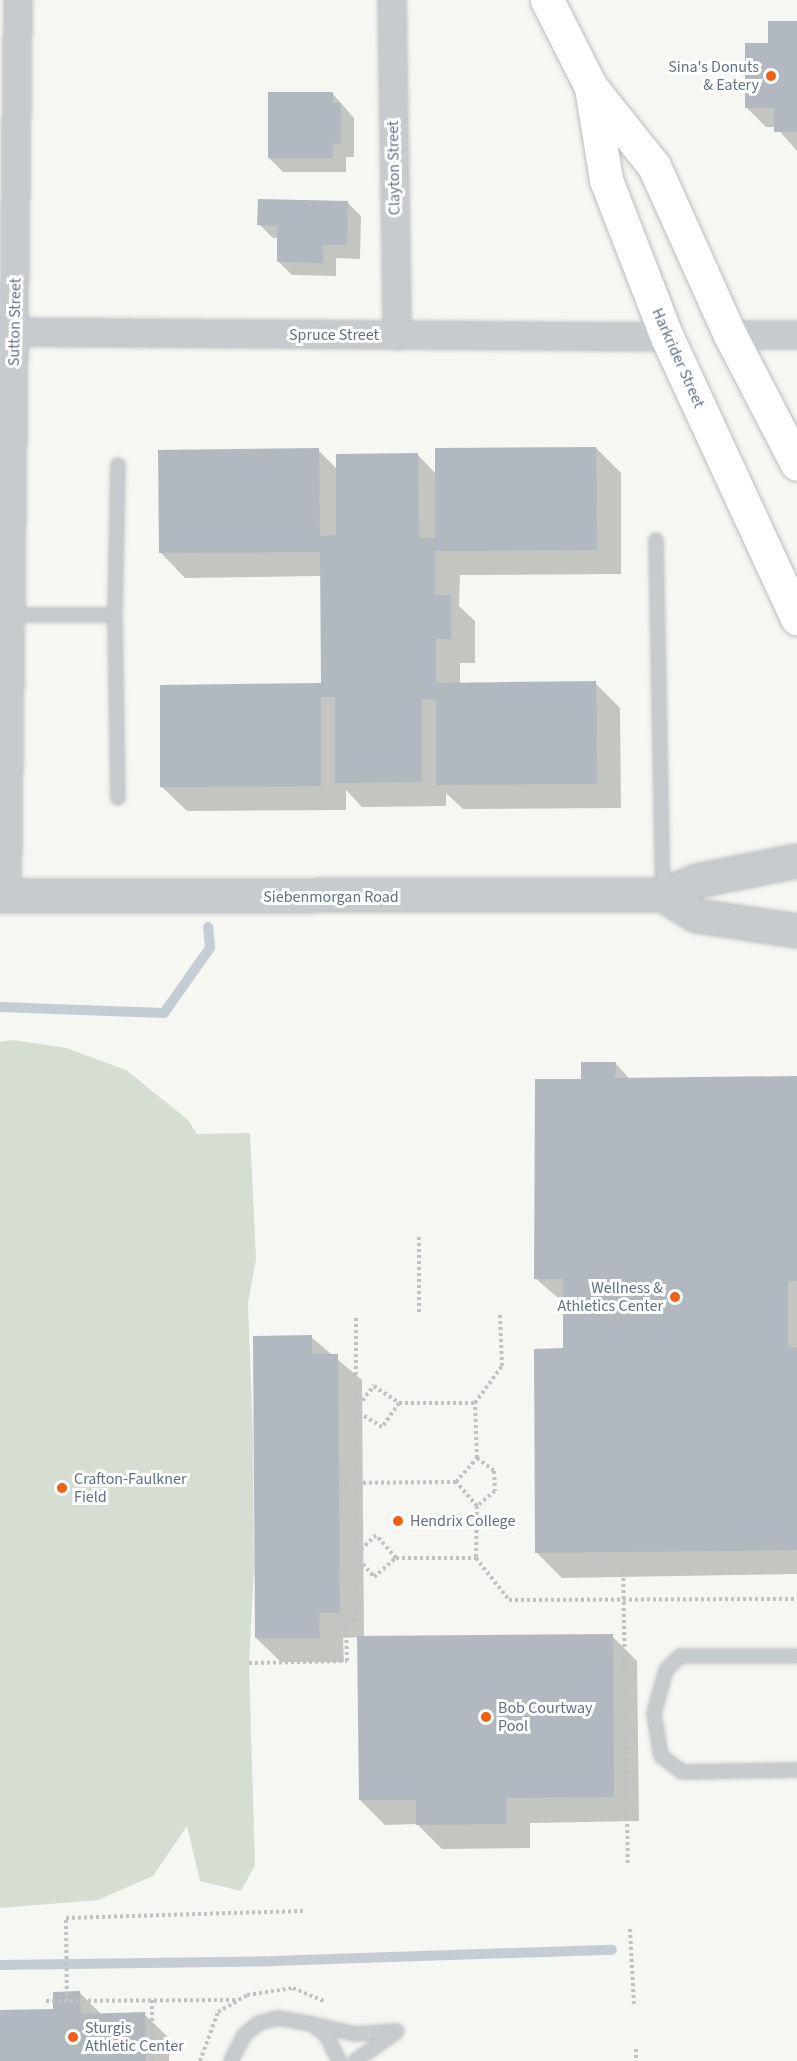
<!DOCTYPE html>
<html>
<head>
<meta charset="utf-8">
<style>
  body { margin:0 }
  #map { position:relative; width:797px; height:2061px; overflow:hidden; background:#f6f6f2; font-family:"Source Sans 3",sans-serif }
  div>[style] { position:absolute }
  .green>* { inset:0; background:#d6ded2 }
  .shadow>* { inset:0; background:#0003 }
  .stream>* { height:10px; margin:-5px; padding:0 5px; transform-origin:5px; border-radius:5px; background:#c4cdd3 }
  .building>* { inset:0; background:#b1b8bf }
  .path>* { height:4px; margin-top:-2px; transform-origin:0; background:repeating-linear-gradient(90deg,#c0c2c4 0 3px,transparent 0 6px) }
  .roads { filter:drop-shadow(0 0 2px #babdc1) drop-shadow(0 0 2px #babdc1) }
  .service>* { height:12px; margin:-6px; padding:0 6px; transform-origin:6px; border-radius:6px; background:#c8cbce }
  .minor>* { height:26px; margin:-13px; padding:0 13px; transform-origin:13px; border-radius:13px; background:#c8cbce }
  .tertiary>* { height:32px; margin:-16px; padding:0 16px; transform-origin:16px; border-radius:16px; background:#c8cbce }
  .primary>* { height:33px; margin:-16.5px; padding:0 16.5px; transform-origin:16.5px; border-radius:16.5px; background:#fff }
  .dots>* { width:16px; height:16px; translate:-50% -50%; box-sizing:border-box; border:3px solid #fff; border-radius:50% }
  span { translate:-50% -50%; white-space:nowrap; text-align:center; line-height:1.15; -webkit-text-stroke:6px #fff; paint-order:stroke }
  .poi-label { font-size:16px; color:#617286 }
  .right { translate:-100% -50%; text-align:right }
  .left { translate:0 -50%; text-align:left }
  .street-label { font-size:16px; color:#617286 }
</style>
</head>
<body>
<div id="map">
  <div class="green">
    <i style="clip-path:polygon(13px 1040px,66px 1048px,126px 1070px,188px 1120px,197px 1134px,250px 1133px,256px 1259px,248px 1303px,253px 1436px,254px 1569px,249px 1663px,255px 1865px,241px 1891px,200px 1881px,187px 1826px,153px 1876px,98px 1900px,0 1908px,0 1042px)"></i>
  </div>
  <div class="shadow">
    <i style="clip-path:polygon(797px 22px,797px 151px,776px 127px,766px 127px,747px 108px,769px 45px)"></i>
    <i style="clip-path:polygon(332px 93px,354px 118px,354px 157px,346px 157px,346px 172px,283px 172px,269px 158px)"></i>
    <i style="clip-path:polygon(347px 202px,361px 216px,360px 259px,336px 258px,336px 276px,292px 275px,278px 261px,278px 238px,273px 238px,259px 224px)"></i>
    <i style="clip-path:polygon(596px 448px,621px 473px,621px 574px,460px 575px,459px 606px,475px 621px,475px 663px,460px 663px,460px 684px,595px 683px,620px 708px,621px 808px,463px 809px,446px 793px,446px 806px,362px 807px,346px 790px,346px 810px,187px 811px,162px 787px,322px 685px,321px 576px,185px 578px,161px 553px,318px 450px,337px 469px,418px 455px,436px 474px)"></i>
    <i style="clip-path:polygon(615px 1063px,631px 1080px,797px 1077px,797px 1574px,562px 1578px,537px 1553px,564px 1349px,564px 1303px,535px 1278px,582px 1081px)"></i>
    <i style="clip-path:polygon(311px 1337px,362px 1380px,364px 1638px,612px 1636px,637px 1661px,639px 1821px,530px 1823px,530px 1848px,442px 1849px,417px 1824px,385px 1825px,360px 1800px,359px 1637px,343px 1638px,344px 1662px,281px 1662px,256px 1638px)"></i>
    <i style="clip-path:polygon(80px 1993px,102px 2015px,144px 2014px,169px 2038px,169px 2061px,0 2061px,0 2011px,55px 2010px)"></i>
  </div>
  <div class="stream">
    <i style="left:0;top:1007px;width:164px;rotate:2.1deg"></i>
    <i style="left:164px;top:1013px;width:80px;rotate:-54.7deg"></i>
    <i style="left:210px;top:948px;width:21px;rotate:-95deg"></i>
    <i style="left:0;top:1965px;width:272px;rotate:-0.8deg"></i>
    <i style="left:272px;top:1961px;width:340px;rotate:-1.9deg"></i>
  </div>
  <div class="building">
    <i style="clip-path:polygon(768px 21px,797px 21px,797px 132px,774px 132px,774px 108px,745px 108px,745px 43px,768px 43px)"></i>
    <i style="clip-path:polygon(268px 92px,333px 92px,333px 103px,341px 103px,341px 143px,333px 144px,333px 158px,268px 158px)"></i>
    <i style="clip-path:polygon(258px 199px,348px 201px,347px 245px,323px 245px,323px 263px,277px 262px,277px 226px,257px 225px)"></i>
    <i style="clip-path:polygon(596px 447px,597px 550px,435px 551px,435px 595px,451px 595px,451px 639px,436px 639px,436px 683px,596px 681px,597px 784px,436px 785px,436px 700px,422px 699px,422px 782px,335px 783px,335px 697px,321px 697px,321px 786px,160px 787px,160px 685px,321px 683px,320px 552px,159px 553px,158px 450px,319px 448px,320px 536px,336px 535px,336px 454px,418px 453px,419px 538px,435px 538px,435px 448px)"></i>
    <i style="clip-path:polygon(581px 1062px,616px 1062px,615px 1078px,797px 1076px,797px 1281px,788px 1281px,788px 1347px,797px 1348px,797px 1550px,535px 1553px,534px 1349px,563px 1348px,563px 1279px,534px 1279px,535px 1079px,581px 1079px)"></i>
    <i style="clip-path:polygon(312px 1335px,312px 1354px,338px 1354px,340px 1613px,319px 1613px,320px 1638px,255px 1638px,253px 1336px)"></i>
    <i style="clip-path:polygon(613px 1634px,614px 1797px,506px 1798px,506px 1824px,416px 1825px,416px 1800px,359px 1800px,357px 1636px)"></i>
    <i style="clip-path:polygon(80px 1991px,81px 2014px,145px 2012px,146px 2061px,0 2061px,0 2010px,53px 2009px,53px 1992px)"></i>
  </div>
  <div class="path">
    <i style="left:419px;top:1237px;width:78px;rotate:90deg"></i>
    <i style="left:399px;top:1403px;width:29px;rotate:125deg"></i>
    <i style="left:382px;top:1427px;width:32px;rotate:-148deg"></i>
    <i style="left:355px;top:1410px;width:31px;rotate:-52deg"></i>
    <i style="left:374px;top:1386px;width:30px;rotate:34deg"></i>
    <i style="left:399px;top:1403px;width:76px"></i>
    <i style="left:477px;top:1458px;width:55px;rotate:-92.1deg"></i>
    <i style="left:475px;top:1403px;width:46px;rotate:-53.9deg"></i>
    <i style="left:502px;top:1366px;width:53px;rotate:-92.2deg"></i>
    <i style="left:477px;top:1458px;width:21px;rotate:37deg"></i>
    <i style="left:494px;top:1471px;width:20px;rotate:87deg"></i>
    <i style="left:495px;top:1491px;width:23px;rotate:140deg"></i>
    <i style="left:477px;top:1506px;width:32px;rotate:-131deg"></i>
    <i style="left:456px;top:1482px;width:32px;rotate:-49deg"></i>
    <i style="left:339px;top:1483px;width:117px;rotate:-0.5deg"></i>
    <i style="left:477px;top:1506px;width:52px;rotate:91.1deg"></i>
    <i style="left:476px;top:1558px;width:53px;rotate:51.8deg"></i>
    <i style="left:509px;top:1600px;width:288px;rotate:-0.2deg"></i>
    <i style="left:592px;top:1552px;width:9px;rotate:90deg"></i>
    <i style="left:592px;top:1561px;width:31px;rotate:-2deg"></i>
    <i style="left:623px;top:1560px;width:306px;rotate:89.1deg"></i>
    <i style="left:396px;top:1558px;width:30px;rotate:-131deg"></i>
    <i style="left:376px;top:1535px;width:29px;rotate:136deg"></i>
    <i style="left:355px;top:1555px;width:29px;rotate:49deg"></i>
    <i style="left:374px;top:1577px;width:29px;rotate:-41deg"></i>
    <i style="left:396px;top:1558px;width:80px"></i>
    <i style="left:249px;top:1663px;width:98px;rotate:-1.2deg"></i>
    <i style="left:347px;top:1661px;width:40px;rotate:-91.4deg"></i>
    <i style="left:346px;top:1621px;width:9px"></i>
    <i style="left:355px;top:1621px;width:306px;rotate:-89.8deg"></i>
    <i style="left:630px;top:1929px;width:77px;rotate:87deg"></i>
    <i style="left:152px;top:2000px;width:61px;rotate:90deg"></i>
    <i style="left:46px;top:2001px;width:192px;rotate:-0.3deg"></i>
    <i style="left:67px;top:2001px;width:83px;rotate:-90.7deg"></i>
    <i style="left:66px;top:1918px;width:238px;rotate:-1.7deg"></i>
    <i style="left:636px;top:2049px;width:12px;rotate:90deg"></i>
    <i style="left:200px;top:2061px;width:52px;rotate:-69.8deg"></i>
    <i style="left:218px;top:2012px;width:34px;rotate:-30deg"></i>
    <i style="left:247px;top:1995px;width:47px;rotate:-8.7deg"></i>
    <i style="left:293px;top:1988px;width:34px;rotate:23deg"></i>
  </div>
  <div class="roads">
    <div class="service">
      <i style="left:656px;top:540px;width:354px;rotate:88.9deg"></i>
      <i style="left:11px;top:615px;width:104px"></i>
      <i style="left:115px;top:615px;width:150px;rotate:-88.9deg"></i>
      <i style="left:115px;top:615px;width:183px;rotate:89.1deg"></i>
      <i style="left:797px;top:1656px;width:117px;rotate:180deg"></i>
      <i style="left:680px;top:1656px;width:20px;rotate:135deg"></i>
      <i style="left:666px;top:1670px;width:45px;rotate:105.6deg"></i>
      <i style="left:654px;top:1713px;width:44px;rotate:80.8deg"></i>
      <i style="left:661px;top:1756px;width:26px;rotate:37deg"></i>
      <i style="left:682px;top:1772px;width:115px;rotate:-1deg"></i>
      <i style="left:316px;top:2025px;width:39px;rotate:13deg"></i>
      <i style="left:354px;top:2034px;width:43px;rotate:-4deg"></i>
      <i style="left:231px;top:2061px;width:29px;rotate:-63deg"></i>
      <i style="left:244px;top:2035px;width:19px;rotate:-39deg"></i>
      <i style="left:259px;top:2023px;width:20px;rotate:-15deg"></i>
      <i style="left:278px;top:2018px;width:35px;rotate:10deg"></i>
      <i style="left:312px;top:2024px;width:18px;rotate:38deg"></i>
      <i style="left:326px;top:2035px;width:29px;rotate:63deg"></i>
      <i style="left:355px;top:2061px;width:50px;rotate:-35.3deg"></i>
    </div>
    <div class="minor">
      <i style="left:392px;top:0;width:336px;rotate:89.1deg"></i>
      <i style="left:0;top:332px;width:667px;rotate:0.43deg"></i>
      <i style="left:730px;top:335px;width:67px"></i>
      <i style="left:7px;top:896px;width:896px;rotate:-89.3deg"></i>
    </div>
    <div class="tertiary">
      <i style="left:663px;top:895px;width:40px;rotate:32deg"></i>
      <i style="left:697px;top:916px;width:101px;rotate:8.5deg"></i>
      <i style="left:0;top:896px;width:663px;rotate:-0.09deg"></i>
      <i style="left:663px;top:895px;width:37px;rotate:-22deg"></i>
      <i style="left:697px;top:881px;width:102px;rotate:-11.3deg"></i>
    </div>
    <div class="primary">
      <i style="left:547px;top:0;width:97px;rotate:63.2deg"></i>
      <i style="left:591px;top:87px;width:101px;rotate:51.4deg"></i>
      <i style="left:654px;top:166px;width:185px;rotate:65.8deg"></i>
      <i style="left:730px;top:335px;width:145px;rotate:62.6deg"></i>
      <i style="left:591px;top:87px;width:94px;rotate:80.8deg"></i>
      <i style="left:606px;top:180px;width:168px;rotate:68.8deg"></i>
      <i style="left:667px;top:337px;width:310px;rotate:65.2deg"></i>
    </div>
  </div>
  <div class="dots">
    <i style="left:771px;top:76px;background:#f65e12"></i>
    <i style="left:675px;top:1297px;background:#f65e12"></i>
    <i style="left:62px;top:1488px;background:#f65e12"></i>
    <i style="left:398px;top:1521px;background:#f65e12"></i>
    <i style="left:486px;top:1717px;background:#f65e12"></i>
    <i style="left:73px;top:2037px;background:#f65e12"></i>
  </div>
  <div class="poi-label">
    <span class="right" style="left:759px;top:76px">Sina's Donuts<br>&amp; Eatery</span>
    <span class="right" style="left:663px;top:1297px">Wellness &amp;<br>Athletics Center</span>
    <span class="left" style="left:74px;top:1488px">Crafton-Faulkner<br>Field</span>
    <span class="left" style="left:410px;top:1521px">Hendrix College</span>
    <span class="left" style="left:498px;top:1717px">Bob Courtway<br>Pool</span>
    <span class="left" style="left:85px;top:2037px">Sturgis<br>Athletic Center</span>
  </div>
  <div class="street-label">
    <span style="left:394px;top:168px;rotate:-91deg">Clayton Street</span>
    <span style="left:15px;top:322px;rotate:-89deg">Sutton Street</span>
    <span style="left:334px;top:335px">Spruce Street</span>
    <span style="left:678px;top:358px;rotate:66deg">Harkrider Street</span>
    <span style="left:331px;top:897px">Siebenmorgan Road</span>
  </div>
</div>
</body>
</html>
